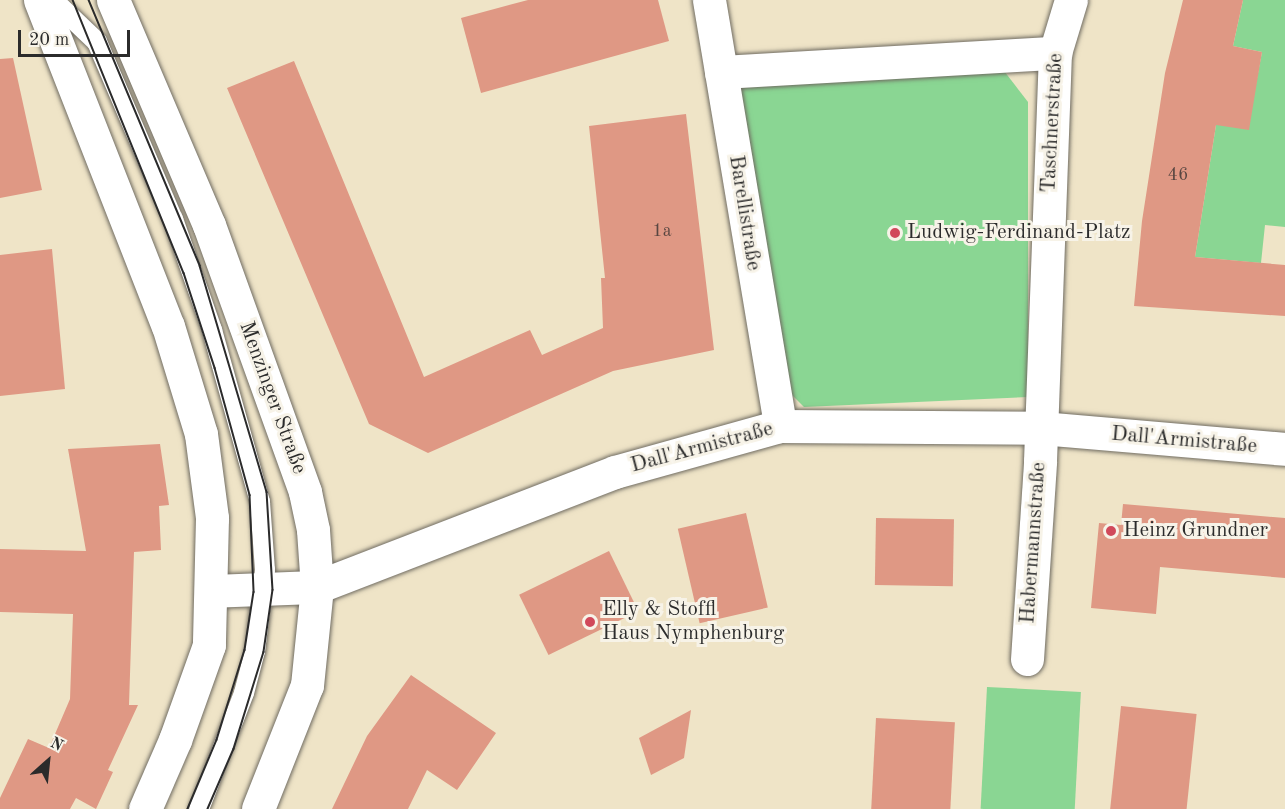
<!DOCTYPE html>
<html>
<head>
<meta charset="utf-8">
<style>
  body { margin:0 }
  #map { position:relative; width:1285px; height:809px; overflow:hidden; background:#efe4c7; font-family:"Old Standard TT",serif }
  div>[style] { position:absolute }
  .green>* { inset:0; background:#8ad693; transform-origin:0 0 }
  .building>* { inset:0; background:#df9884; transform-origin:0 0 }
  .roads { filter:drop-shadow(0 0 2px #706c62) drop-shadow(0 0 2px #706c62) }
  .service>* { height:20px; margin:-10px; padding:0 10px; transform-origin:10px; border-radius:10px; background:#fff }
  .minor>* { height:33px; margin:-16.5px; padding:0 16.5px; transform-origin:16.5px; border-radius:16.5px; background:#fff }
  .primary>* { height:33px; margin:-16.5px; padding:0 16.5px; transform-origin:16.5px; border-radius:16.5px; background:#fff }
  .tram>* { height:1.5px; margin:-0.75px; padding:0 0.75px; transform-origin:0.75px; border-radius:0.75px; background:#2b2b2b }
  .dots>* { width:16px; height:16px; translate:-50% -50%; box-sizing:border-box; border:3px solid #f7f3e8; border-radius:50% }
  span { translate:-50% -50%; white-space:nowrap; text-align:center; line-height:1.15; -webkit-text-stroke:6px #f7f3e8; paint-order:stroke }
  .number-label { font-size:18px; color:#584641 }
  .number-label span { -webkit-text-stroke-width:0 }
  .street-label { font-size:21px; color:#2b2b2b }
  .poi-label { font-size:21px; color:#2b2b2b }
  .left { translate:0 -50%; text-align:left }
  .north { position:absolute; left:18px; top:731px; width:60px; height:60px; -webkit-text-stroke:4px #f7f3e8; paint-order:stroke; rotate:27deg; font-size:16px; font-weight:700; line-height:24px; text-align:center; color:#2b2b2b }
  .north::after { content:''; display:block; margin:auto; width:21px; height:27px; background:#2b2b2b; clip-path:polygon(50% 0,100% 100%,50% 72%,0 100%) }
  .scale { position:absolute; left:18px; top:30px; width:112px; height:27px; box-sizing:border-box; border:3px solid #2b2b2b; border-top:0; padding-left:8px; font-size:18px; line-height:21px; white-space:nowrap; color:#2b2b2b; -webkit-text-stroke:4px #f7f3e8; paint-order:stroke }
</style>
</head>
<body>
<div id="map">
  <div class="green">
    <i style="clip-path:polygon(1243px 0,1285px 0,1285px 227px,1265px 225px,1261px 263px,1195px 257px,1216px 125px,1255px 89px,1262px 52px,1233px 46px)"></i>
    <i style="clip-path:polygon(1001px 67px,1028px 102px,1028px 397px,804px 407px,786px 389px,737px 84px)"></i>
    <i style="left:987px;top:687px;width:94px;height:122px;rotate:3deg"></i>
  </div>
  <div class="building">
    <i style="clip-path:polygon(528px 0,658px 0,669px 41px,481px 93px,461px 18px)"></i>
    <i style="clip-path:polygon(1183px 0,1243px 0,1233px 46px,1262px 52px,1249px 130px,1216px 125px,1195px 257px,1285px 265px,1285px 316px,1134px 306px,1142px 221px,1165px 73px)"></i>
    <i style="clip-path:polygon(13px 58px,42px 190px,0 198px,0 59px)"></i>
    <i style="clip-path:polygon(294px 61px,424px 377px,530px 330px,542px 355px,603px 328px,601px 278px,605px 278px,589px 126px,686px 114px,714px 350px,613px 371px,428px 453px,369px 424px,227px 88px)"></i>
    <i style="clip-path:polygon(52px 249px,65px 389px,0 396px,0 255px)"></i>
    <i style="clip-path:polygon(160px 444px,169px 505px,159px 506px,161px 550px,134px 552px,129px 705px,138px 705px,108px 770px,113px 772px,96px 809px,76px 798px,70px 809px,0 809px,0 798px,28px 739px,49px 748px,70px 699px,73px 614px,0 612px,0 549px,86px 551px,68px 449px)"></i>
    <i style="clip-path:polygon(1123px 504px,1285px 518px,1285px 578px,1160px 567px,1156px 614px,1091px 608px,1099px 523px,1121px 525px)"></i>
    <i style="left:746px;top:513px;width:97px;height:70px;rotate:77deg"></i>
    <i style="left:876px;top:518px;width:78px;height:67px;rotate:1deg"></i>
    <i style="left:609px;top:551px;width:67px;height:100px;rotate:64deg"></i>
    <i style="clip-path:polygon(411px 675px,496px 733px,457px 790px,427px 770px,408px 809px,332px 809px,367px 736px)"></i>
    <i style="left:1121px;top:706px;width:76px;height:104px;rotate:6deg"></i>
    <i style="clip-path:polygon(691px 710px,684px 758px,651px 775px,639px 738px)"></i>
    <i style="left:876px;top:718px;width:79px;height:91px;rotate:3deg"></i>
  </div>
  <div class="roads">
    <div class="service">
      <i style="left:53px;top:0;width:61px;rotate:43.7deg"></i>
      <i style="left:97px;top:42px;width:193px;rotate:66.8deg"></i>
      <i style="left:173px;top:219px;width:118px;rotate:70.6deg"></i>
      <i style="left:212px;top:330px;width:179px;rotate:74.4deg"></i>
      <i style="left:260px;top:502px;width:68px;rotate:85.8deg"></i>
      <i style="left:265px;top:570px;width:82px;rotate:97deg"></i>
      <i style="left:255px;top:651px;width:43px;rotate:104.7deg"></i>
      <i style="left:244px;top:693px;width:124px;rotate:111.2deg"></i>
    </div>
    <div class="minor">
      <i style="left:709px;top:0;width:432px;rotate:80.5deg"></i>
      <i style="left:721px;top:72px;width:335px;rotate:-3.3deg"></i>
      <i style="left:211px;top:591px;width:106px;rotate:-2.2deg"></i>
      <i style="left:317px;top:587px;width:319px;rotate:-21.1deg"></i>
      <i style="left:615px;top:472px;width:171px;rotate:-15.6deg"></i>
      <i style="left:780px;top:426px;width:261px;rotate:0.4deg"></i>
      <i style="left:1041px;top:428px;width:245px;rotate:4.9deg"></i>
      <i style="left:1027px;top:659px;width:198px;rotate:-86.2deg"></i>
      <i style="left:1040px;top:461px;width:408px;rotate:-87.9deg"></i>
      <i style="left:1055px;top:53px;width:55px;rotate:-73.2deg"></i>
    </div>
    <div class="primary">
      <i style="left:40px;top:0;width:350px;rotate:68.6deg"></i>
      <i style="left:168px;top:326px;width:113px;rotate:73deg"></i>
      <i style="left:201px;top:434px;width:85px;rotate:82.5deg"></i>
      <i style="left:212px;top:518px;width:127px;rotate:91.4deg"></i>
      <i style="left:209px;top:645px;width:101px;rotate:109.7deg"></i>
      <i style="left:175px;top:740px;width:75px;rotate:113.5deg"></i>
      <i style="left:113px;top:0;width:245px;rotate:66.9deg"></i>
      <i style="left:209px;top:225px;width:284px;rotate:70.2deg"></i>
      <i style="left:305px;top:492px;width:39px;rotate:78deg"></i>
      <i style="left:313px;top:530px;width:57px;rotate:86deg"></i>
      <i style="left:317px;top:587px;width:99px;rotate:95.8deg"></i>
      <i style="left:307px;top:685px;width:133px;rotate:111.6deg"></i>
    </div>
  </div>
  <div class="tram">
    <i style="left:73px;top:0;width:295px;rotate:67.9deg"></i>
    <i style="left:184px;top:273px;width:100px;rotate:71.9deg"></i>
    <i style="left:215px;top:368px;width:132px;rotate:74.6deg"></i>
    <i style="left:250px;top:495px;width:97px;rotate:87.6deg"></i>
    <i style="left:254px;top:592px;width:59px;rotate:98.8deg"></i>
    <i style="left:245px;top:650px;width:94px;rotate:107.3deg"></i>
    <i style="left:217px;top:740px;width:75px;rotate:112.8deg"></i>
    <i style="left:89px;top:0;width:288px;rotate:67.3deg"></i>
    <i style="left:200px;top:266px;width:236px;rotate:73.5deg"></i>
    <i style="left:267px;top:492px;width:98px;rotate:86.5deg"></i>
    <i style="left:273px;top:590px;width:63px;rotate:98.3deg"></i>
    <i style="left:264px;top:652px;width:102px;rotate:107.2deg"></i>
    <i style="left:234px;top:749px;width:65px;rotate:113.4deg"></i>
  </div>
  <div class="dots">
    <i style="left:895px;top:233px;background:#d1495b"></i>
    <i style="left:1111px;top:531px;background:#d1495b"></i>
    <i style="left:590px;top:622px;background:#d1495b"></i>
  </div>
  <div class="number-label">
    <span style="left:1178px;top:175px">46</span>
    <span style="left:662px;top:231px">1a</span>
  </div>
  <div class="street-label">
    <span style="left:1053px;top:123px;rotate:-87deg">Taschnerstraße</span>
    <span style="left:744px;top:213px;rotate:81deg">Barellistraße</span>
    <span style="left:272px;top:398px;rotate:70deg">Menzinger Straße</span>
    <span style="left:1184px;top:441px;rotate:5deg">Dall'Armistraße</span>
    <span style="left:702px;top:448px;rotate:-15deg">Dall'Armistraße</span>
    <span style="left:1034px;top:543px;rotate:-86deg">Habermannstraße</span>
  </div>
  <div class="poi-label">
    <span class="left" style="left:907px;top:233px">Ludwig-Ferdinand-Platz</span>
    <span class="left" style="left:1123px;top:531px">Heinz Grundner</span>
    <span class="left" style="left:602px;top:622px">Elly &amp; Stoffl<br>Haus Nymphenburg</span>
  </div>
  <div class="north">N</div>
  <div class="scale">20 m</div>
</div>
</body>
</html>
